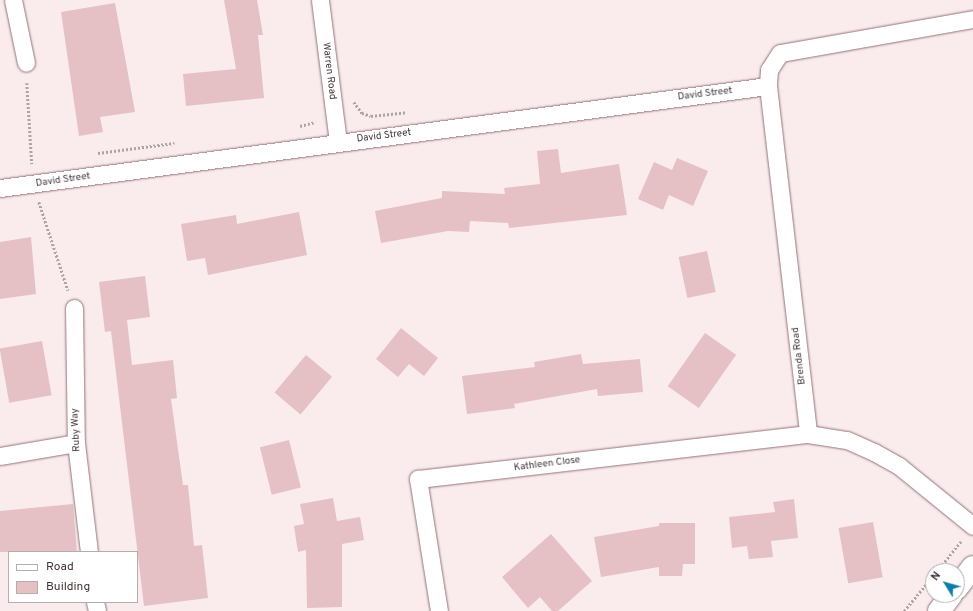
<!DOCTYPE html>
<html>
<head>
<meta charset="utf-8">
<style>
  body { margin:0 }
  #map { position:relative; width:973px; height:611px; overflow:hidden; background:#faebec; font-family:Overpass,sans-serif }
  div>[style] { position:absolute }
  .building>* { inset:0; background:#e5c1c5; transform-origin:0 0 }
  .path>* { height:2.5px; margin-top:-1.25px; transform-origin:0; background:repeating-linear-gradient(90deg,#b0a1a2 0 2px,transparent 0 4px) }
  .roads { filter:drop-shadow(0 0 1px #937377) drop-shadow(0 0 1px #937377) }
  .street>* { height:17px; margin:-8.5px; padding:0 8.5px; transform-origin:8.5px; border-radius:8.5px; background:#fff }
  .secondary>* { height:22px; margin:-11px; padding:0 11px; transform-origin:11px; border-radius:11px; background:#fff }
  span { translate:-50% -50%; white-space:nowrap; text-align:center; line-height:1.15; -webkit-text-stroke:3.5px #fff; paint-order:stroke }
  .street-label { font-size:10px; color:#413335 }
  .legend { position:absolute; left:8px; top:551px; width:130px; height:52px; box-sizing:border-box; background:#fff; border:1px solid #b3adae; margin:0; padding:5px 7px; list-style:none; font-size:12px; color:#413335 }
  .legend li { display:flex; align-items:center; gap:8px; height:20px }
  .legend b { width:20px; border:1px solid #b3adae }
  .north { position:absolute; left:925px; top:563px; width:40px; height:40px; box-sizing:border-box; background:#fff; border:1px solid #b3adae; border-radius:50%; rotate:307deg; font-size:11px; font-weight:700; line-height:16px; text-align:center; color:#413335 }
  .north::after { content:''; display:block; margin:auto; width:14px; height:18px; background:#0f7ea7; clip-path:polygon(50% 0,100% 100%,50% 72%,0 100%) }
</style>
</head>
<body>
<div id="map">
  <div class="building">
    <i style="clip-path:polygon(224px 0,257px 0,263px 35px,258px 35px,264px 98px,186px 106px,183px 74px,236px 69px)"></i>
    <i style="clip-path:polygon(115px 3px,135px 112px,100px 117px,103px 132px,79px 136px,61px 12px)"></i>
    <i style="clip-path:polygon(558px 149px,561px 173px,619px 164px,627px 215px,509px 228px,508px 223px,470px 221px,469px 232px,448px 231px,381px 243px,375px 211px,442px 198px,442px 191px,505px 194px,504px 188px,540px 184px,537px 151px)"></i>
    <i style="clip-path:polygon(677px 158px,708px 171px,693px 206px,669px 195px,663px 210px,638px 199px,654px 162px,672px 170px)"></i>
    <i style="clip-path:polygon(299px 212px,307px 255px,208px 275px,205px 258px,187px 261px,181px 224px,236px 215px,237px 224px)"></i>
    <i style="clip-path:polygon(31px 237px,36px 294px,0 299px,0 242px)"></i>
    <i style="left:707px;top:251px;width:42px;height:29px;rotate:78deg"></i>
    <i style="clip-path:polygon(145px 276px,150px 317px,127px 320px,132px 365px,173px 360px,177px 398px,171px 399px,183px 485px,188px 485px,194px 546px,202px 545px,208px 598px,144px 606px,111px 331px,105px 332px,99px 282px)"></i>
    <i style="clip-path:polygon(401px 328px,438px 358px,424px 376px,409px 364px,398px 377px,376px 359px)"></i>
    <i style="left:705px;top:333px;width:38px;height:65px;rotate:35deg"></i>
    <i style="left:42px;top:341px;width:55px;height:43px;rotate:80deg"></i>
    <i style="clip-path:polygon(581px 354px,583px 364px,640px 359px,643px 392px,598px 396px,597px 389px,514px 404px,515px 408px,467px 414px,462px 376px,535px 367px,534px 362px)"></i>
    <i style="left:306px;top:355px;width:34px;height:49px;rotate:40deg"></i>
    <i style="left:289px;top:440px;width:49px;height:30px;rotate:76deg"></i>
    <i style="clip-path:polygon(333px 498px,337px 521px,360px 517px,364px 540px,342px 544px,342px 607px,307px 608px,306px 550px,298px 552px,294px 526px,304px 524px,300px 504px)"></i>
    <i style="clip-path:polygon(794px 499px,798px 538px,771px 541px,773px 557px,749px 559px,747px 546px,732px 548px,729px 517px,775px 512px,773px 502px)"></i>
    <i style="clip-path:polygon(73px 504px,77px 552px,0 552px,0 511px)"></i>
    <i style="left:873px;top:522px;width:56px;height:35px;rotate:80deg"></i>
    <i style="clip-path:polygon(659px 523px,695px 523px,695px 564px,683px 564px,682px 576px,659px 576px,659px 567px,601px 577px,594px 537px,659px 526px)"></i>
    <i style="clip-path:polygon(551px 534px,592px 581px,558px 611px,552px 611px,540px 597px,528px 608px,502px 577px)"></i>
  </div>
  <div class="path">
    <i style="left:27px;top:83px;width:81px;rotate:86.5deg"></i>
    <i style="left:354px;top:102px;width:14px;rotate:54deg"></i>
    <i style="left:362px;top:113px;width:9px;rotate:18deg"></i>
    <i style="left:371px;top:116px;width:36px;rotate:-6deg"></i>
    <i style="left:300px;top:126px;width:16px;rotate:-15deg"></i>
    <i style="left:98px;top:153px;width:77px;rotate:-7.5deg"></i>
    <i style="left:39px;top:202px;width:93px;rotate:71.8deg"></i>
    <i style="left:937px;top:571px;width:38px;rotate:-51deg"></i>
    <i style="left:904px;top:611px;width:45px;rotate:-50.4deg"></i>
  </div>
  <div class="roads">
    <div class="street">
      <i style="left:13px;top:0;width:64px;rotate:78.3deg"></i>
      <i style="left:320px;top:0;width:143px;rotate:82.8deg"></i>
      <i style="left:973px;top:19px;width:196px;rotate:170deg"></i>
      <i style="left:780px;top:53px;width:20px;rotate:123deg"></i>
      <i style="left:769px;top:70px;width:16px;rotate:94deg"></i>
      <i style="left:768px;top:86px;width:350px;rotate:83.4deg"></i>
      <i style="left:808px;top:434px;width:39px;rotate:9deg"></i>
      <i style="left:847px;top:440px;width:30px;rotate:24deg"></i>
      <i style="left:874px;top:452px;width:29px;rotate:29deg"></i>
      <i style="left:899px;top:466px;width:95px;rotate:39deg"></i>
      <i style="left:0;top:188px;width:775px;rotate:-7.57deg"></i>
      <i style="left:74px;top:308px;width:135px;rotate:89.2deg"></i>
      <i style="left:76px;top:443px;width:110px;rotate:83.2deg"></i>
      <i style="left:0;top:456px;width:77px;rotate:-9.7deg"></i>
      <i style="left:95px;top:602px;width:9px;rotate:77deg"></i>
      <i style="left:439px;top:611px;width:134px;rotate:-99deg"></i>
      <i style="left:418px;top:479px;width:393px;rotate:-6.6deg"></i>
    </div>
    <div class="secondary">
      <i style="left:957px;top:588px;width:26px;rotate:-53deg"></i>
      <i style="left:939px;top:611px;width:20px;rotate:-53deg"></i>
    </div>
  </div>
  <div class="street-label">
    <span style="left:329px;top:71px;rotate:83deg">Warren Road</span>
    <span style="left:705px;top:94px;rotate:-7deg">David Street</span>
    <span style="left:384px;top:136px;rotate:-7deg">David Street</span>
    <span style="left:63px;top:180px;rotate:-8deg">David Street</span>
    <span style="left:799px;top:356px;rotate:-97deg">Brenda Road</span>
    <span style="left:76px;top:430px;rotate:-93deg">Ruby Way</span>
    <span style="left:547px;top:464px;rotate:-7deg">Kathleen Close</span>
  </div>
  <ul class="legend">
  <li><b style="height:5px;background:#fff"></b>Road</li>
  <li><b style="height:11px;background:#e5c1c5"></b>Building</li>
  </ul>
  <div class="north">N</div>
</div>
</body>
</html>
